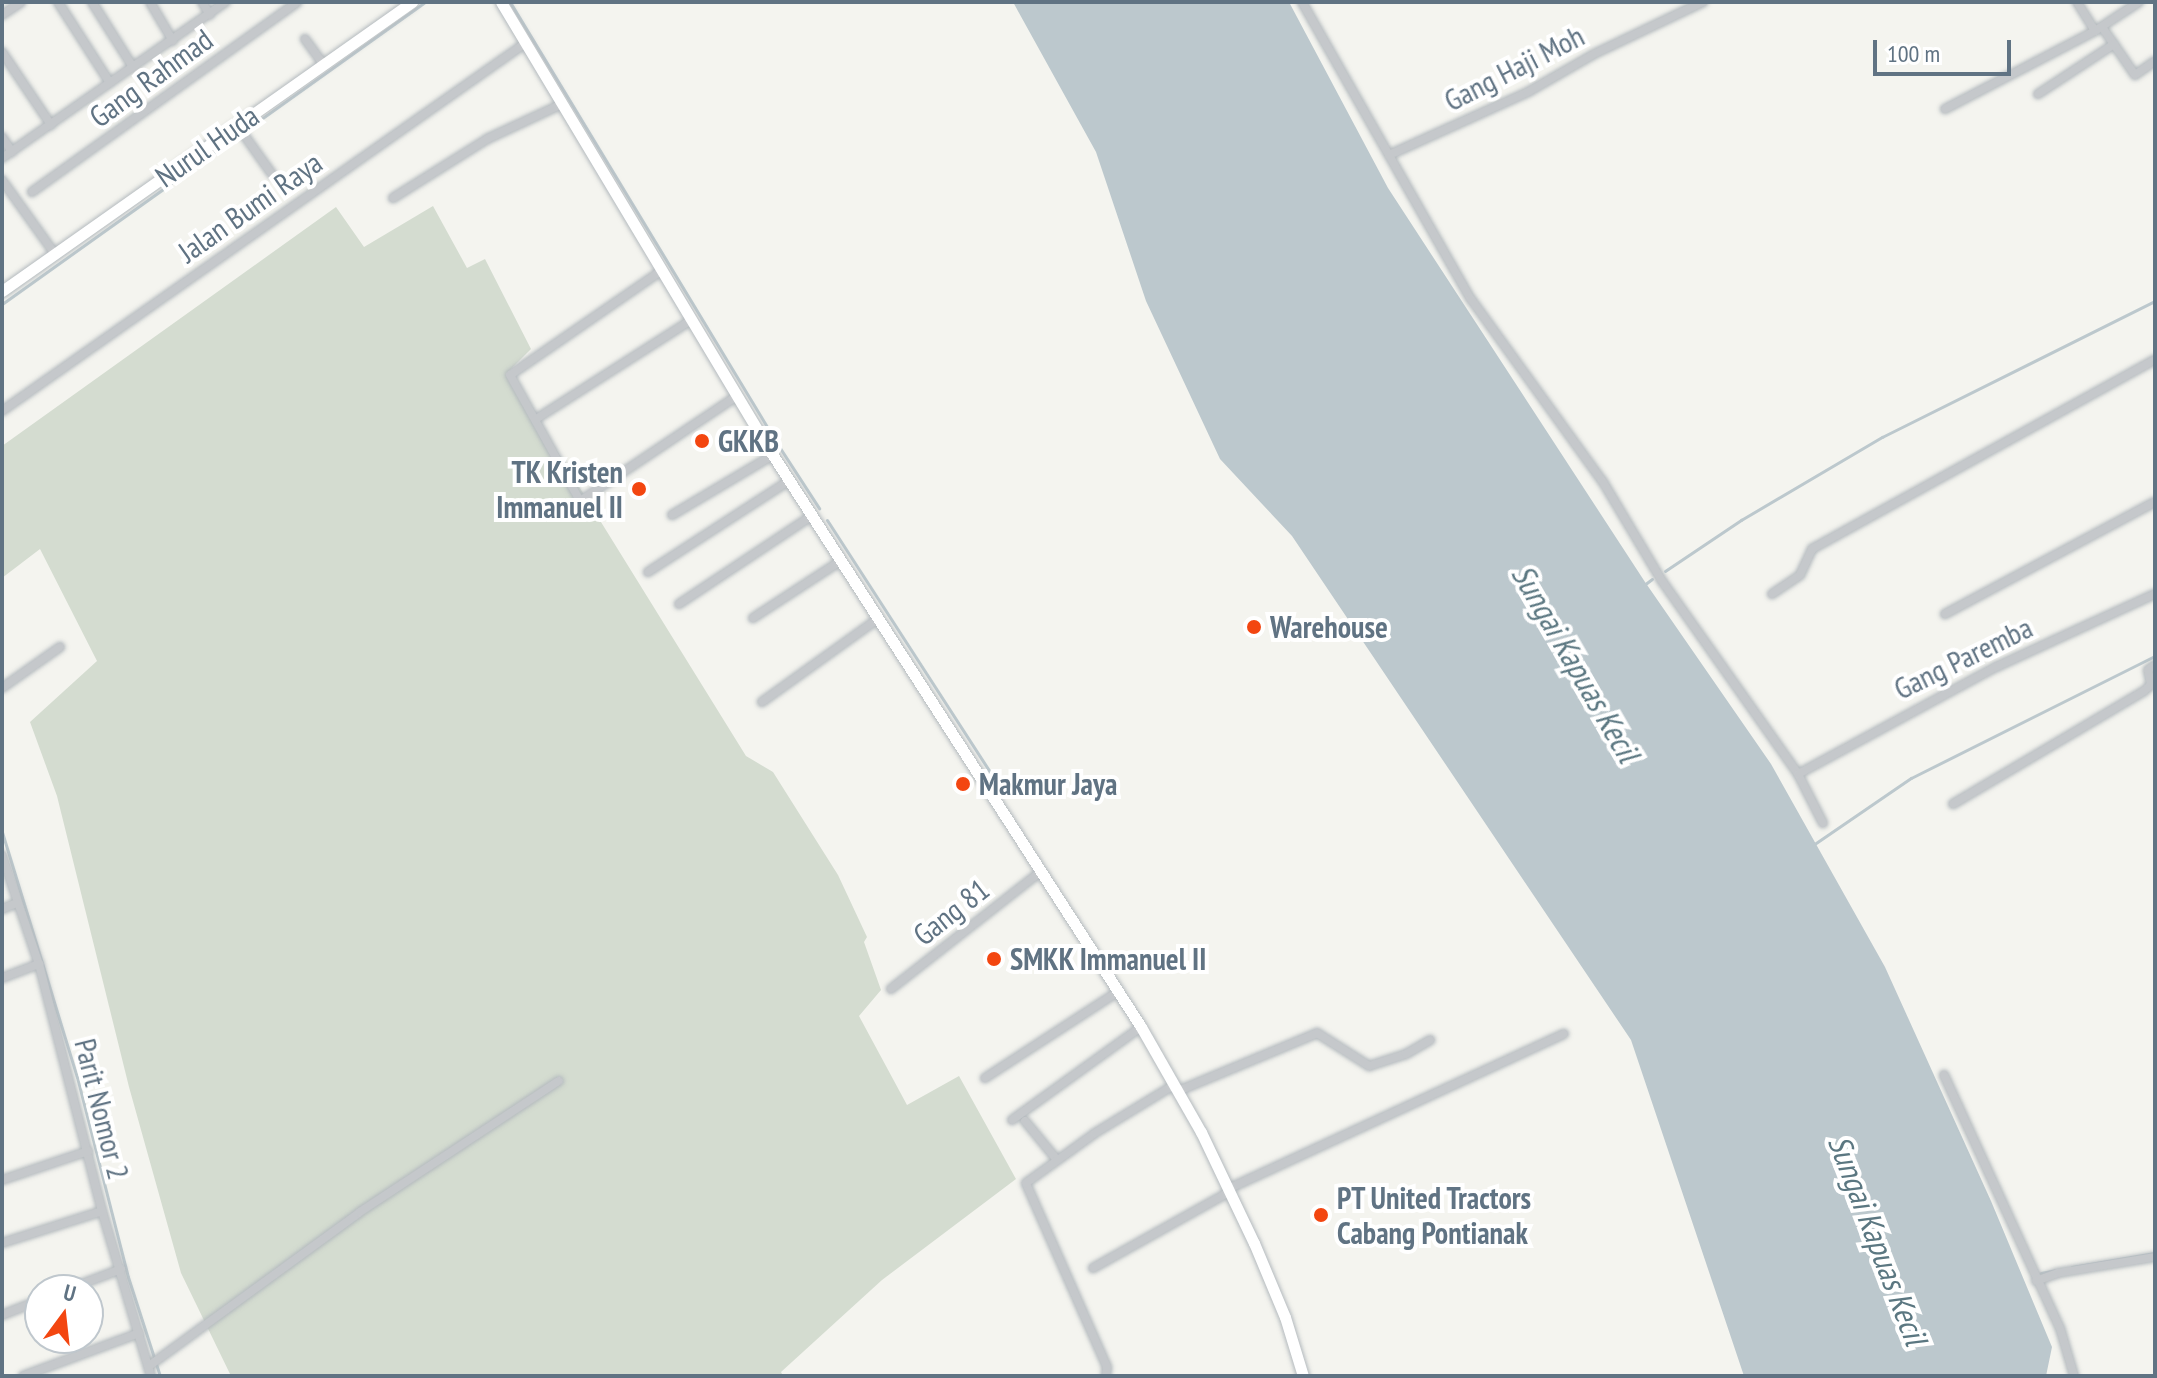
<!DOCTYPE html>
<html>
<head>
<meta charset="utf-8">
<style>
  body { margin:0 }
  #map { position:relative; width:2157px; height:1378px; overflow:hidden; background:#f4f4ef; font-family:"PT Sans Narrow",sans-serif }
  div>[style] { position:absolute }
  .green>* { inset:0; background:#d4dcd0 }
  .water>* { inset:0; background:#bcc8cd }
  .stream>* { height:3px; margin:-1.5px; padding:0 1.5px; transform-origin:1.5px; border-radius:1.5px; background:#bcc8cd }
  .roads { filter:drop-shadow(0 0 2px #b4babe) drop-shadow(0 0 2px #b4babe) }
  .street>* { height:8px; margin:-4px; padding:0 4px; transform-origin:4px; border-radius:4px; background:#c5c8cb }
  .secondary>* { height:11px; margin:-5.5px; padding:0 5.5px; transform-origin:5.5px; border-radius:5.5px; background:#fff }
  .dots>* { width:22px; height:22px; translate:-50% -50%; box-sizing:border-box; border:4px solid #fff; border-radius:50% }
  span { translate:-50% -50%; white-space:nowrap; text-align:center; line-height:1.15; -webkit-text-stroke:8px #fff; paint-order:stroke }
  .street-label { font-size:30px; color:#607383 }
  .poi-label { font-size:30px; color:#607383; font-weight:700 }
  .left { translate:0 -50%; text-align:left }
  .right { translate:-100% -50%; text-align:right }
  .water-label { font-size:32px; color:#5b7781; font-style:italic }
  .frame { position:absolute; inset:0; border:4px solid #607383; pointer-events:none }
  .north { position:absolute; left:24px; top:1274px; width:80px; height:80px; box-sizing:border-box; background:#fff; border:2px solid #bfc7cd; border-radius:50%; rotate:15deg; font-size:22px; font-weight:700; line-height:32px; text-align:center; color:#607383 }
  .north::after { content:''; display:block; margin:auto; width:28px; height:36px; background:#f34610; clip-path:polygon(50% 0,100% 100%,50% 72%,0 100%) }
  .scale { position:absolute; left:1873px; top:40px; width:138px; height:36px; box-sizing:border-box; border:4px solid #607383; border-top:0; padding-left:10px; font-size:24px; line-height:28px; white-space:nowrap; color:#607383; -webkit-text-stroke:6px #fff; paint-order:stroke }
</style>
</head>
<body>
<div id="map">
  <div class="green">
    <i style="clip-path:polygon(433px 206px,467px 268px,485px 259px,531px 349px,508px 372px,746px 756px,773px 772px,838px 875px,867px 937px,864px 942px,881px 990px,859px 1016px,907px 1105px,959px 1076px,1016px 1179px,882px 1280px,781px 1372px,783px 1376px,231px 1376px,181px 1273px,129px 1087px,57px 796px,30px 722px,97px 661px,40px 549px,2px 578px,2px 446px,336px 207px,364px 247px)"></i>
  </div>
  <div class="water">
    <i style="clip-path:polygon(1013px 2px,1289px 2px,1388px 188px,1645px 582px,1771px 764px,1885px 967px,1991px 1201px,2052px 1347px,2046px 1376px,1744px 1376px,1631px 1040px,1292px 536px,1220px 459px,1146px 301px,1096px 152px)"></i>
  </div>
  <div class="stream">
    <i style="left:510px;top:2px;width:506px;rotate:58.82deg"></i>
    <i style="left:2px;top:304px;width:520px;rotate:-35.52deg"></i>
    <i style="left:780px;top:448px;width:72px;rotate:57deg"></i>
    <i style="left:827px;top:520px;width:328px;rotate:57.1deg"></i>
    <i style="left:1665px;top:571px;width:92px;rotate:-33.9deg"></i>
    <i style="left:1741px;top:520px;width:164px;rotate:-30.5deg"></i>
    <i style="left:1882px;top:437px;width:305px;rotate:-26.5deg"></i>
    <i style="left:1644px;top:585px;width:10px;rotate:-37deg"></i>
    <i style="left:2px;top:832px;width:256px;rotate:73deg"></i>
    <i style="left:77px;top:1077px;width:206px;rotate:75.7deg"></i>
    <i style="left:128px;top:1277px;width:104px;rotate:72.1deg"></i>
    <i style="left:1813px;top:845px;width:119px;rotate:-34.4deg"></i>
    <i style="left:1911px;top:778px;width:273px;rotate:-26.6deg"></i>
    <i style="left:2072px;top:1267px;width:84px;rotate:-9.6deg"></i>
    <i style="left:2041px;top:1273px;width:16px;rotate:-11deg"></i>
  </div>
  <div class="roads">
    <div class="street">
      <i style="left:58px;top:2px;width:96px;rotate:57.3deg"></i>
      <i style="left:92px;top:2px;width:77px;rotate:57.8deg"></i>
      <i style="left:150px;top:2px;width:45px;rotate:59.5deg"></i>
      <i style="left:202px;top:2px;width:15px;rotate:58deg"></i>
      <i style="left:1302px;top:2px;width:342px;rotate:60.4deg"></i>
      <i style="left:1471px;top:299px;width:226px;rotate:54.2deg"></i>
      <i style="left:1603px;top:482px;width:115px;rotate:59.2deg"></i>
      <i style="left:1662px;top:581px;width:236px;rotate:54.8deg"></i>
      <i style="left:1798px;top:774px;width:55px;rotate:63deg"></i>
      <i style="left:2077px;top:2px;width:34px;rotate:58deg"></i>
      <i style="left:2px;top:15px;width:23px;rotate:-34deg"></i>
      <i style="left:2102px;top:27px;width:58px;rotate:55.5deg"></i>
      <i style="left:2135px;top:75px;width:24px;rotate:-35deg"></i>
      <i style="left:305px;top:39px;width:32px;rotate:54deg"></i>
      <i style="left:2px;top:52px;width:88px;rotate:56.1deg"></i>
      <i style="left:2038px;top:94px;width:91px;rotate:-33.3deg"></i>
      <i style="left:1945px;top:109px;width:169px;rotate:-27.5deg"></i>
      <i style="left:2095px;top:31px;width:53px;rotate:-33.4deg"></i>
      <i style="left:237px;top:125px;width:60px;rotate:54.5deg"></i>
      <i style="left:2px;top:137px;width:18px;rotate:56deg"></i>
      <i style="left:1389px;top:155px;width:153px;rotate:-24.4deg"></i>
      <i style="left:1528px;top:92px;width:76px;rotate:-29.9deg"></i>
      <i style="left:1594px;top:54px;width:121px;rotate:-25.5deg"></i>
      <i style="left:2px;top:158px;width:273px;rotate:-34.9deg"></i>
      <i style="left:2px;top:180px;width:91px;rotate:54.4deg"></i>
      <i style="left:32px;top:192px;width:326px;rotate:-35.6deg"></i>
      <i style="left:393px;top:198px;width:111px;rotate:-32.1deg"></i>
      <i style="left:487px;top:139px;width:83px;rotate:-25deg"></i>
      <i style="left:661px;top:271px;width:183px;rotate:145.4deg"></i>
      <i style="left:510px;top:375px;width:144px;rotate:60.9deg"></i>
      <i style="left:580px;top:501px;width:189px;rotate:-33.8deg"></i>
      <i style="left:2px;top:411px;width:642px;rotate:-35.1deg"></i>
      <i style="left:536px;top:419px;width:183px;rotate:-32.5deg"></i>
      <i style="left:672px;top:515px;width:117px;rotate:-30.7deg"></i>
      <i style="left:648px;top:572px;width:169px;rotate:-32.9deg"></i>
      <i style="left:1772px;top:594px;width:34px;rotate:-34deg"></i>
      <i style="left:1800px;top:575px;width:29px;rotate:-65deg"></i>
      <i style="left:1812px;top:549px;width:392px;rotate:-28.9deg"></i>
      <i style="left:679px;top:604px;width:161px;rotate:-33.6deg"></i>
      <i style="left:1945px;top:614px;width:238px;rotate:-28.1deg"></i>
      <i style="left:753px;top:618px;width:106px;rotate:-33.1deg"></i>
      <i style="left:2px;top:688px;width:71px;rotate:-35.3deg"></i>
      <i style="left:762px;top:702px;width:144px;rotate:-35.7deg"></i>
      <i style="left:1798px;top:774px;width:225px;rotate:-28.4deg"></i>
      <i style="left:1996px;top:667px;width:175px;rotate:-24.7deg"></i>
      <i style="left:1953px;top:804px;width:222px;rotate:-30.6deg"></i>
      <i style="left:2144px;top:691px;width:9px;rotate:-41deg"></i>
      <i style="left:2151px;top:685px;width:15px;rotate:-101deg"></i>
      <i style="left:2148px;top:670px;width:9px;rotate:-36deg"></i>
      <i style="left:2px;top:855px;width:115px;rotate:71.3deg"></i>
      <i style="left:39px;top:964px;width:255px;rotate:75.7deg"></i>
      <i style="left:102px;top:1211px;width:172px;rotate:73.5deg"></i>
      <i style="left:2px;top:909px;width:16px;rotate:-22deg"></i>
      <i style="left:2px;top:978px;width:40px;rotate:-21deg"></i>
      <i style="left:891px;top:989px;width:189px;rotate:-38.1deg"></i>
      <i style="left:1944px;top:1075px;width:278px;rotate:65.4deg"></i>
      <i style="left:2060px;top:1328px;width:50px;rotate:73.7deg"></i>
      <i style="left:985px;top:1078px;width:160px;rotate:-33deg"></i>
      <i style="left:1178px;top:1091px;width:151px;rotate:-22.6deg"></i>
      <i style="left:1317px;top:1033px;width:62px;rotate:32.4deg"></i>
      <i style="left:1369px;top:1066px;width:39px;rotate:-18deg"></i>
      <i style="left:1406px;top:1054px;width:28px;rotate:-30deg"></i>
      <i style="left:1012px;top:1120px;width:159px;rotate:-35.8deg"></i>
      <i style="left:1025px;top:1121px;width:50px;rotate:50.6deg"></i>
      <i style="left:2px;top:1180px;width:91px;rotate:-18.6deg"></i>
      <i style="left:1228px;top:1189px;width:370px;rotate:-24.8deg"></i>
      <i style="left:2px;top:1243px;width:105px;rotate:-17.7deg"></i>
      <i style="left:1093px;top:1268px;width:156px;rotate:-29.2deg"></i>
      <i style="left:2036px;top:1281px;width:23px;rotate:-20deg"></i>
      <i style="left:2058px;top:1273px;width:98px;rotate:-9.4deg"></i>
      <i style="left:66px;top:1290px;width:59px;rotate:-20.9deg"></i>
      <i style="left:2px;top:1315px;width:41px;rotate:-21.5deg"></i>
      <i style="left:149px;top:1366px;width:261px;rotate:-36.1deg"></i>
      <i style="left:360px;top:1212px;width:238px;rotate:-33.4deg"></i>
      <i style="left:23px;top:1376px;width:124px;rotate:-20.3deg"></i>
      <i style="left:1106px;top:1376px;width:9px;rotate:-84deg"></i>
      <i style="left:1107px;top:1367px;width:201px;rotate:-113.8deg"></i>
      <i style="left:1026px;top:1183px;width:85px;rotate:-35.9deg"></i>
      <i style="left:1095px;top:1133px;width:92px;rotate:-31.3deg"></i>
    </div>
    <div class="secondary">
      <i style="left:501px;top:2px;width:518px;rotate:59.07deg"></i>
      <i style="left:767px;top:446px;width:691px;rotate:57.23deg"></i>
      <i style="left:1141px;top:1027px;width:121px;rotate:60.3deg"></i>
      <i style="left:1201px;top:1132px;width:123px;rotate:64.5deg"></i>
      <i style="left:1254px;top:1243px;width:80px;rotate:67.3deg"></i>
      <i style="left:1285px;top:1317px;width:62px;rotate:73deg"></i>
      <i style="left:2px;top:291px;width:502px;rotate:-35.18deg"></i>
    </div>
  </div>
  <div class="dots">
    <i style="left:702px;top:441px;background:#f34610"></i>
    <i style="left:639px;top:489px;background:#f34610"></i>
    <i style="left:1254px;top:627px;background:#f34610"></i>
    <i style="left:963px;top:784px;background:#f34610"></i>
    <i style="left:994px;top:959px;background:#f34610"></i>
    <i style="left:1321px;top:1215px;background:#f34610"></i>
  </div>
  <div class="street-label">
    <span style="left:1514px;top:68px;rotate:-27deg">Gang Haji Moh</span>
    <span style="left:151px;top:78px;rotate:-36deg">Gang Rahmad</span>
    <span style="left:207px;top:146px;rotate:-35deg">Nurul Huda</span>
    <span style="left:250px;top:207px;rotate:-35deg">Jalan Bumi Raya</span>
    <span style="left:1963px;top:658px;rotate:-26deg">Gang Paremba</span>
    <span style="left:951px;top:912px;rotate:-38deg">Gang 81</span>
    <span style="left:102px;top:1109px;rotate:76deg">Parit Nomor 2</span>
  </div>
  <div class="poi-label">
    <span class="left" style="left:718px;top:441px">GKKB</span>
    <span class="right" style="left:623px;top:489px">TK Kristen<br>Immanuel II</span>
    <span class="left" style="left:1270px;top:627px">Warehouse</span>
    <span class="left" style="left:979px;top:784px">Makmur Jaya</span>
    <span class="left" style="left:1010px;top:959px">SMKK Immanuel II</span>
    <span class="left" style="left:1337px;top:1215px">PT United Tractors<br>Cabang Pontianak</span>
  </div>
  <div class="water-label">
    <span style="left:1576px;top:663px;rotate:60deg">Sungai Kapuas Kecil</span>
    <span style="left:1878px;top:1240px;rotate:69deg">Sungai Kapuas Kecil</span>
  </div>
  <div class="frame"></div>
  <div class="north">U</div>
  <div class="scale">100 m</div>
</div>
</body>
</html>
